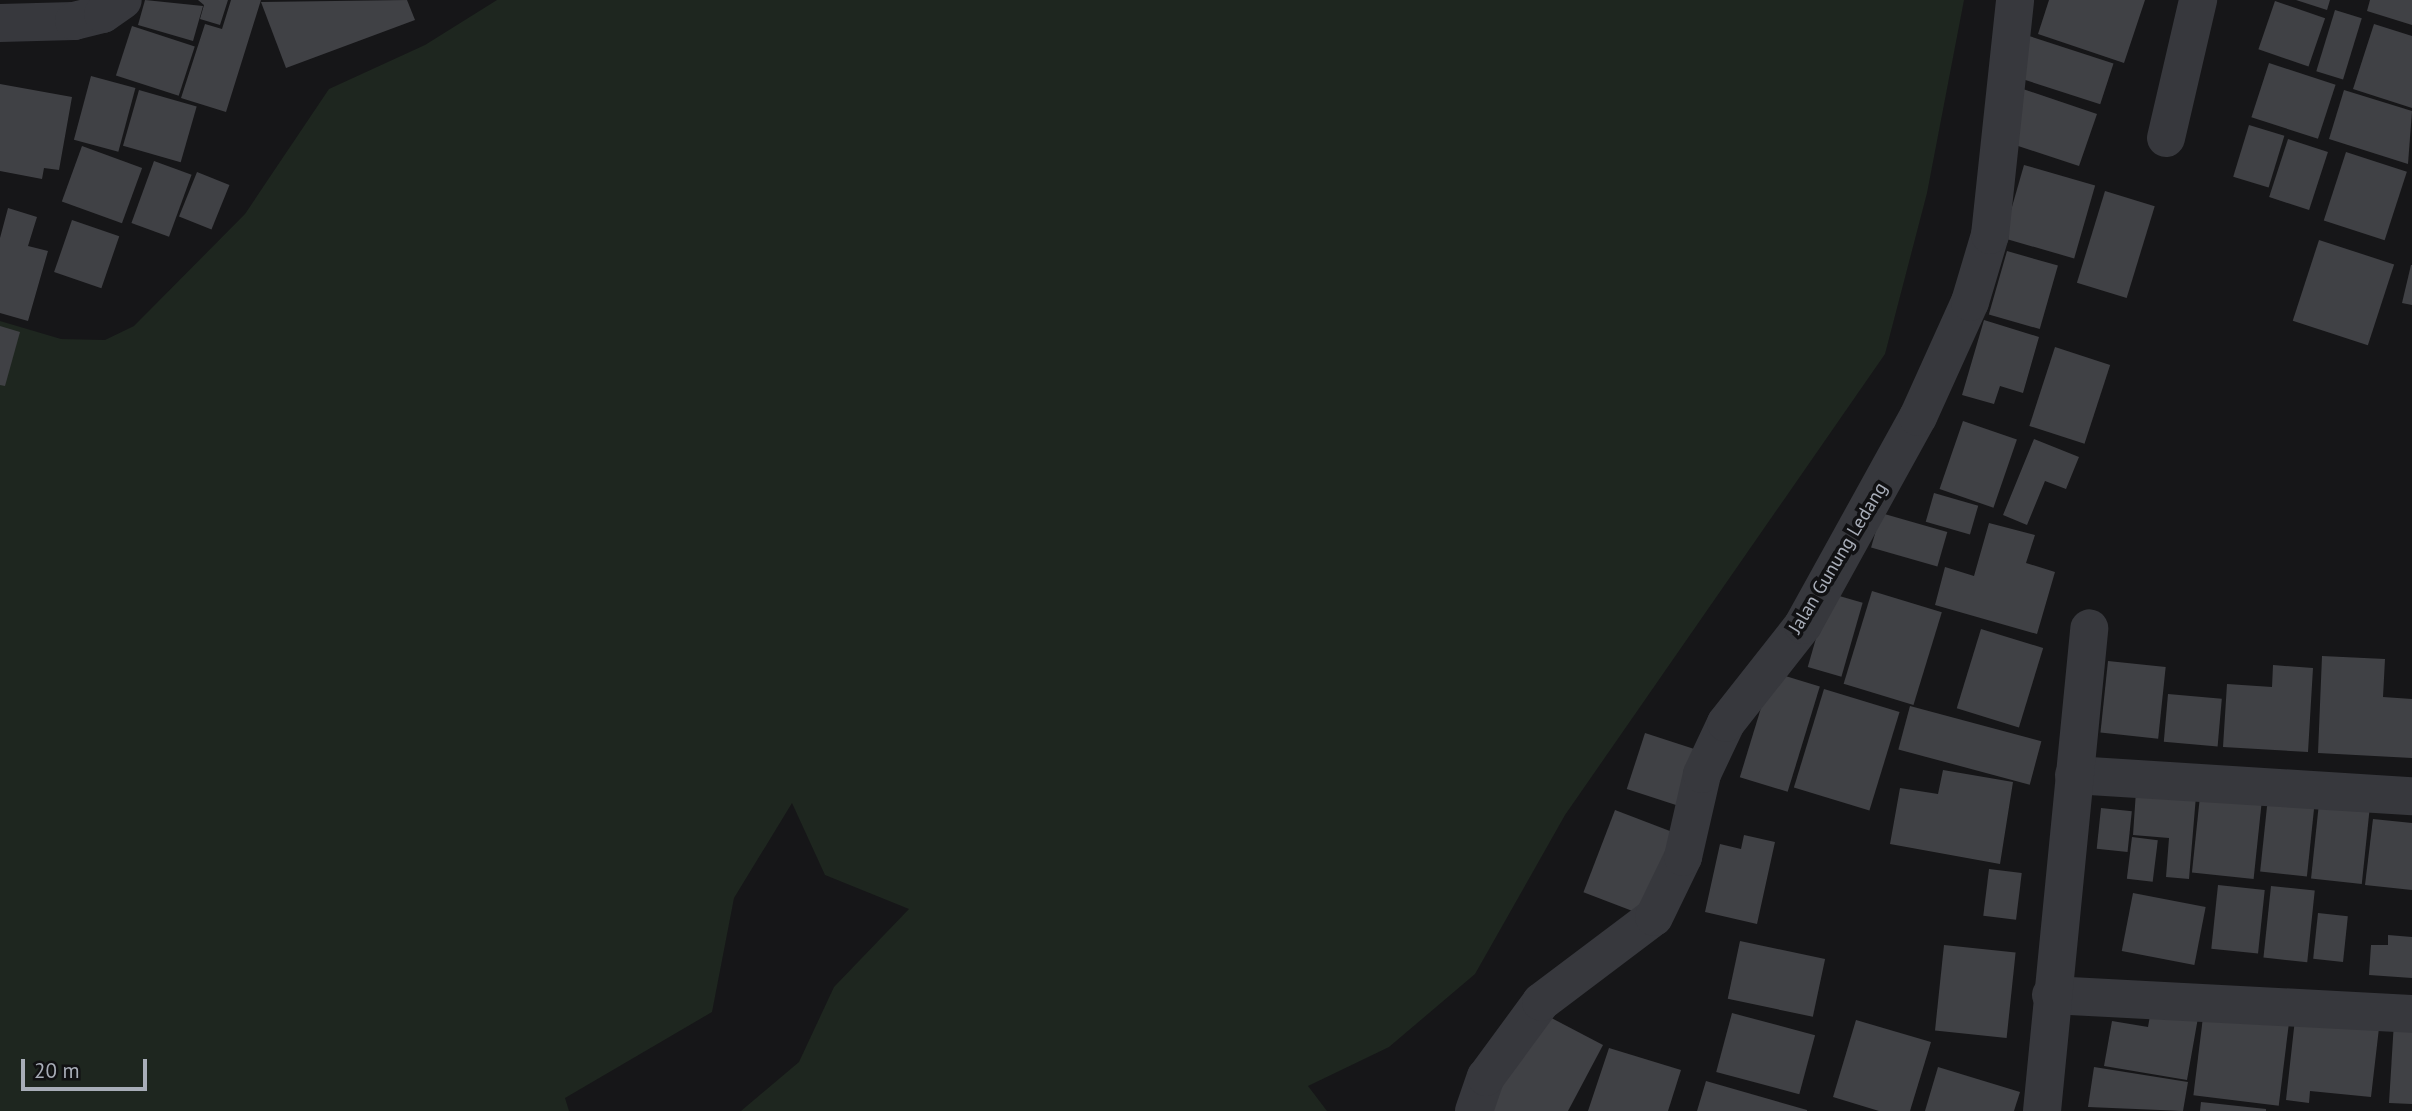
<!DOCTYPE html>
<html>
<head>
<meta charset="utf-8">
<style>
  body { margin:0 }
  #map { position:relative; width:2412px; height:1111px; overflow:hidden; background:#161618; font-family:"PT Sans",sans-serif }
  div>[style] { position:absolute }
  .green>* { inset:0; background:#1e261f }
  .building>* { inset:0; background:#404145; transform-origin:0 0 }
  .street>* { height:38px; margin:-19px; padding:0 19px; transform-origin:19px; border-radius:19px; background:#37383d }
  span { translate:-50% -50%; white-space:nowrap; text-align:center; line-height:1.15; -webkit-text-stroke:7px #111113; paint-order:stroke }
  .street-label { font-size:19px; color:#a8adb8 }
  .scale { position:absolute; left:21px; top:1059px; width:126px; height:32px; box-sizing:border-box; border:4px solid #a8adb8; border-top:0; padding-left:9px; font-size:21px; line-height:24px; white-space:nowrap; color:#a8adb8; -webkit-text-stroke:5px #111113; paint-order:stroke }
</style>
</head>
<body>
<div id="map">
  <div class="green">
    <i style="clip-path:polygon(497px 0,1964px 0,1927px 193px,1885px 354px,1565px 815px,1475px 974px,1389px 1047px,1308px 1086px,1327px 1111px,741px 1111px,799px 1062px,834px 987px,909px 909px,825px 875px,792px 803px,734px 898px,712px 1012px,565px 1098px,569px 1111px,0 1111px,0 321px,61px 339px,105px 340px,134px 326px,245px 214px,329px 89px,425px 45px)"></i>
  </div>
  <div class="building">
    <i style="clip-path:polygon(145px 0,203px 6px,193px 41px,138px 25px)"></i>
    <i style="clip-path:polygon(198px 0,228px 0,220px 25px,200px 19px,204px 5px)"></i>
    <i style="clip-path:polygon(231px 0,261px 0,226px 112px,181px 98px,205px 24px,222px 29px)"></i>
    <i style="clip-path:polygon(407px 0,415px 20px,286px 68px,261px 2px)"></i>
    <i style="clip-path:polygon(2049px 0,2145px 0,2124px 63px,2038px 34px)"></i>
    <i style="clip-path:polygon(2296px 0,2330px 0,2327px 10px)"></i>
    <i style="clip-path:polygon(2370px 0,2412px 0,2412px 25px,2367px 11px)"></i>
    <i style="left:2275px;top:1px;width:53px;height:51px;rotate:19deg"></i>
    <i style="left:2335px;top:10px;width:28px;height:64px;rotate:17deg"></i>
    <i style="clip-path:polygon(2374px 24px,2412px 36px,2412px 108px,2353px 89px)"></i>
    <i style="left:132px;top:26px;width:66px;height:52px;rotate:18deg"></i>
    <i style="left:2026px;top:35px;width:92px;height:43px;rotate:18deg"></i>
    <i style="left:2269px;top:63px;width:70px;height:57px;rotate:18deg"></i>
    <i style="left:91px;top:76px;width:46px;height:66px;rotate:15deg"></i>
    <i style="clip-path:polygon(0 84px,72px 97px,59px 170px,44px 168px,42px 179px,0 171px)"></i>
    <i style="clip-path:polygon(2014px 86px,2097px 114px,2079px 166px,2012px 144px)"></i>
    <i style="left:139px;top:90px;width:60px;height:58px;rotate:16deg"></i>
    <i style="clip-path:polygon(2344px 90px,2412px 111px,2408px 164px,2329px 139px)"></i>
    <i style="left:2249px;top:125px;width:37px;height:54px;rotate:17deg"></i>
    <i style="left:2288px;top:139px;width:42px;height:61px;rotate:18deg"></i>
    <i style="left:82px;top:146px;width:64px;height:59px;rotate:20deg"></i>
    <i style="left:2346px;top:152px;width:64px;height:72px;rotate:18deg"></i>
    <i style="left:154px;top:161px;width:40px;height:66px;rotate:20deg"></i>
    <i style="left:2024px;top:165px;width:74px;height:76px;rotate:16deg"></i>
    <i style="left:197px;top:172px;width:35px;height:48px;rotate:22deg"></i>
    <i style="left:2105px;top:191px;width:52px;height:96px;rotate:17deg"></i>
    <i style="clip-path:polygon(8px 208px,37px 217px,28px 246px,48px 251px,28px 321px,0 313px,0 238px)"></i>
    <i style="left:72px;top:220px;width:50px;height:55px;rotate:19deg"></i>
    <i style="left:2319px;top:240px;width:79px;height:85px;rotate:18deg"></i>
    <i style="left:2007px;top:251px;width:53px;height:66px;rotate:16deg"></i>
    <i style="clip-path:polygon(2411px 265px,2412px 265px,2412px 305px,2402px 303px)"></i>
    <i style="clip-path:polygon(1984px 320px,2039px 337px,2023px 393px,2000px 386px,1994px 404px,1962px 395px)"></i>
    <i style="clip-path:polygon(0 326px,20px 332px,5px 386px,0 385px)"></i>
    <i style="left:2055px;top:347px;width:58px;height:83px;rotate:18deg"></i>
    <i style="left:1963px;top:421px;width:57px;height:72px;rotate:19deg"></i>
    <i style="clip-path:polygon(2034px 439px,2079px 457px,2066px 489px,2045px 481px,2027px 525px,2003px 515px)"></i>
    <i style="left:1934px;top:493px;width:46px;height:30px;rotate:16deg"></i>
    <i style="left:1881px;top:513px;width:69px;height:36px;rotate:16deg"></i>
    <i style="clip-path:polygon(1989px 523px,2035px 535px,2026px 563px,2055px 572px,2037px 634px,1935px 605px,1945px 567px,1974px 576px)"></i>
    <i style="left:1872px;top:591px;width:73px;height:97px;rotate:17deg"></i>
    <i style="left:1829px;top:593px;width:35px;height:77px;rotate:16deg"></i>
    <i style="left:1981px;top:629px;width:65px;height:83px;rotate:17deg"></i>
    <i style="clip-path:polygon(2322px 656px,2385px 659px,2383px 697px,2412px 699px,2412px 758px,2318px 753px)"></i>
    <i style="left:2108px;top:661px;width:58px;height:72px;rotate:6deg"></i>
    <i style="clip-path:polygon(2273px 665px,2313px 668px,2308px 752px,2223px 747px,2227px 684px,2272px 687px)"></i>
    <i style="left:1772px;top:672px;width:50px;height:110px;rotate:17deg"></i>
    <i style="left:1824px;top:689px;width:79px;height:103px;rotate:17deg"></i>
    <i style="left:2168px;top:694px;width:54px;height:48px;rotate:5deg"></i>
    <i style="left:1910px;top:706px;width:136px;height:45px;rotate:15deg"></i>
    <i style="left:1645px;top:733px;width:55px;height:59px;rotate:18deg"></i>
    <i style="clip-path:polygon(1943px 770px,2013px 782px,2000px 864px,1890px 844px,1900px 788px,1938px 794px)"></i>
    <i style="clip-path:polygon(2136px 791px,2196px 796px,2189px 879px,2166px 877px,2169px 838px,2133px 835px)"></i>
    <i style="left:2200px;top:796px;width:62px;height:77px;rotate:6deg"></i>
    <i style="left:2268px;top:797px;width:47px;height:75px;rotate:6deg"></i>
    <i style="left:2319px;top:803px;width:51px;height:76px;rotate:6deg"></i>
    <i style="left:2101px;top:808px;width:31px;height:41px;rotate:6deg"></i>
    <i style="left:1615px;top:810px;width:63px;height:88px;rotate:21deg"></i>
    <i style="clip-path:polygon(2373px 819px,2412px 823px,2412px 890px,2365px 885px)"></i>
    <i style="clip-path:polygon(1744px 835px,1775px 842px,1757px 924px,1705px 912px,1720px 844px,1741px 849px)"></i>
    <i style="left:2132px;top:837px;width:26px;height:42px;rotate:7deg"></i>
    <i style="left:1989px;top:869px;width:33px;height:47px;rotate:7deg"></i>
    <i style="left:2218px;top:885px;width:47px;height:64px;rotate:6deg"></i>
    <i style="left:2271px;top:886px;width:44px;height:72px;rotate:6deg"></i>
    <i style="left:2133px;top:893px;width:74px;height:59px;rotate:11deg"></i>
    <i style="left:2318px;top:913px;width:30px;height:46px;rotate:6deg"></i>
    <i style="clip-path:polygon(2388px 935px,2412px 937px,2412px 978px,2369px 975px,2371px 945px,2388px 945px)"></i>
    <i style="left:1740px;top:941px;width:87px;height:59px;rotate:12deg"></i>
    <i style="left:1944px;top:945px;width:72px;height:86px;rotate:6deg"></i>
    <i style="clip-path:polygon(2152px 1004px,2199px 1012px,2187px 1080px,2104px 1066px,2112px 1021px,2148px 1027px)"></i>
    <i style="left:2204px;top:1009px;width:86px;height:87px;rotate:7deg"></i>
    <i style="clip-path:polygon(1540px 1012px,1603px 1045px,1568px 1111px,1487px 1111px)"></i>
    <i style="left:1732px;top:1013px;width:86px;height:61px;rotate:15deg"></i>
    <i style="clip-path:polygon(2295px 1019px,2379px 1028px,2371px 1097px,2310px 1091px,2309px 1103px,2286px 1100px)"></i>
    <i style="clip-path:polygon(1856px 1020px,1931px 1042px,1910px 1111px,1879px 1111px,1833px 1097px)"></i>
    <i style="clip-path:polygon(2394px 1022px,2412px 1023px,2412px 1104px,2389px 1103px)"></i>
    <i style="clip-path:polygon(1609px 1048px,1681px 1070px,1668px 1111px,1588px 1111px)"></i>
    <i style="clip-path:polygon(1938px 1067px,2020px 1092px,2014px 1111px,1925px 1111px)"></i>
    <i style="clip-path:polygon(2094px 1067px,2188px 1082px,2183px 1111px,2088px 1107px)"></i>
    <i style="clip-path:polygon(1706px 1081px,1807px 1110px,1807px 1111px,1697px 1111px)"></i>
    <i style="clip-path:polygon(2201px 1102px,2266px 1109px,2266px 1111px,2200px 1111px)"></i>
  </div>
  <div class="street">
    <i style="left:0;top:23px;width:74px;rotate:-1.5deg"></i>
    <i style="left:74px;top:21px;width:30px;rotate:-14deg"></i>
    <i style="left:103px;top:14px;width:24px;rotate:-35deg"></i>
    <i style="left:2166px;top:138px;width:142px;rotate:-76.9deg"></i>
    <i style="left:2074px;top:775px;width:339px;rotate:3.6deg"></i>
    <i style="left:2051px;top:995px;width:361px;rotate:3deg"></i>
    <i style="left:1474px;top:1111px;width:36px;rotate:-71deg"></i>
    <i style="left:1486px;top:1077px;width:93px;rotate:-53.7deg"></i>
    <i style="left:1541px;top:1002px;width:141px;rotate:-37deg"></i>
    <i style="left:1654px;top:917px;width:67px;rotate:-64.2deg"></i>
    <i style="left:1683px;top:857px;width:85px;rotate:-77.1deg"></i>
    <i style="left:1702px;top:774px;width:56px;rotate:-64.8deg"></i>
    <i style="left:1726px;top:723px;width:125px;rotate:-51.8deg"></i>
    <i style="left:1803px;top:625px;width:238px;rotate:-61.1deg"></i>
    <i style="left:1918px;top:417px;width:126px;rotate:-65.7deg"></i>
    <i style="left:1970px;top:302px;width:70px;rotate:-73.4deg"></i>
    <i style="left:1990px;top:235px;width:236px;rotate:-83.9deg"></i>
    <i style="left:2042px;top:1111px;width:485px;rotate:-84.4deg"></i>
  </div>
  <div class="street-label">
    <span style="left:1838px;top:558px;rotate:-59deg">Jalan Gunung Ledang</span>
  </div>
  <div class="scale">20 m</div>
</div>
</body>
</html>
